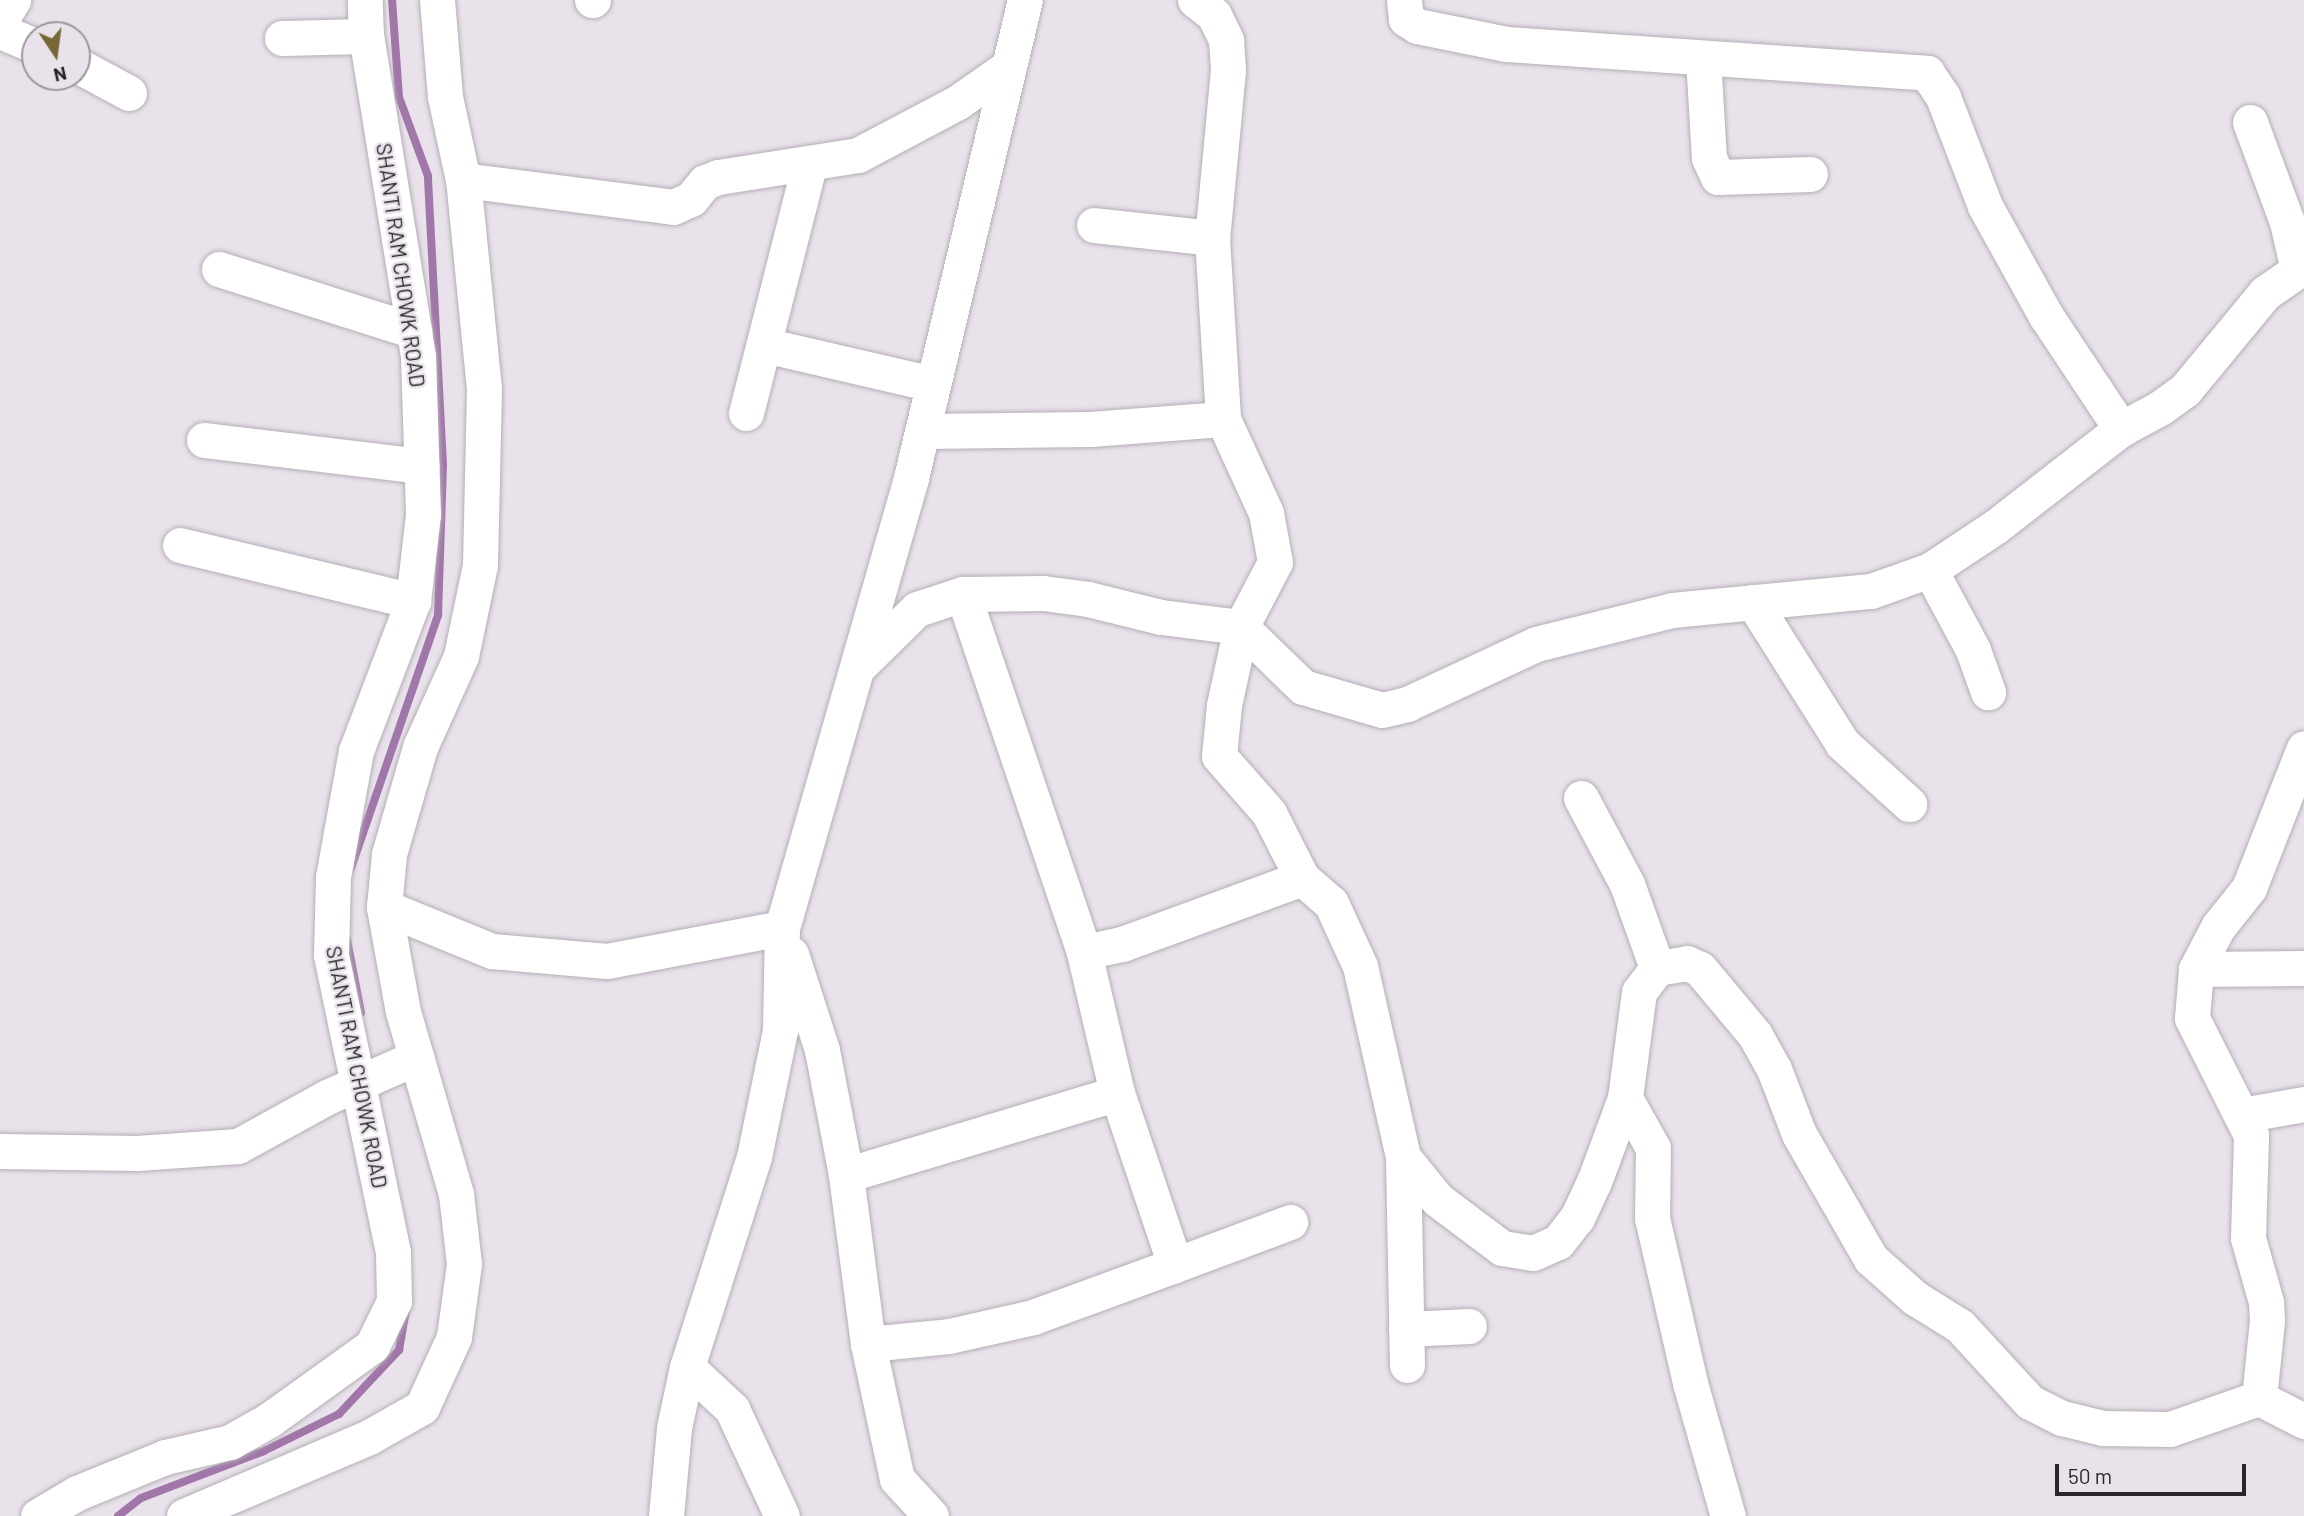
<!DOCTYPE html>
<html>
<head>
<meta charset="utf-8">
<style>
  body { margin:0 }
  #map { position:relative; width:2304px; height:1516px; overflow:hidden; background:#e9e2eb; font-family:Barlow,sans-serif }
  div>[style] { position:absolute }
  .stream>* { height:8px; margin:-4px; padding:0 4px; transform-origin:4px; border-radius:4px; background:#a176a9 }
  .roads { filter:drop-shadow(0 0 2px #b5aeb6) drop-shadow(0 0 2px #b5aeb6) }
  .minor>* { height:35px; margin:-17.5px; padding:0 17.5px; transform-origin:17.5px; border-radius:17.5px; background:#fff }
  span { translate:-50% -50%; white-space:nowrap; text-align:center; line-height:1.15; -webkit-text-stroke:5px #e9e2eb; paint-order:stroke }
  .street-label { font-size:21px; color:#292629 }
  .north { position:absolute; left:21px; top:21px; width:70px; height:70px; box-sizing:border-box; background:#e9e2eb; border:2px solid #9c979d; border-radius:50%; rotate:167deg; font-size:19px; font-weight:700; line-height:28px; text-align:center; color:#292629 }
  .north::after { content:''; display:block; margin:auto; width:24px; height:32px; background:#766835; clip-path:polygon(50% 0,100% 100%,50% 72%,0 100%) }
  .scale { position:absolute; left:2055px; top:1464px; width:191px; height:32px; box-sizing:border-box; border:4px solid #292629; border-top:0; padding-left:9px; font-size:21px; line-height:24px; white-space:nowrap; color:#292629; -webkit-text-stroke:5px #e9e2eb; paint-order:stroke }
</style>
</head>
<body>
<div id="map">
  <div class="stream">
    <i style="left:351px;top:868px;width:268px;rotate:-71deg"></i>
    <i style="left:438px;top:615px;width:150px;rotate:-88.1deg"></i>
    <i style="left:443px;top:465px;width:289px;rotate:-93deg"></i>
    <i style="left:428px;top:176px;width:84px;rotate:-110.2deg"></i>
    <i style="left:399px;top:97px;width:97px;rotate:-94.1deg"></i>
    <i style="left:347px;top:940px;width:74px;rotate:79.1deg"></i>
    <i style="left:118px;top:1516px;width:29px;rotate:-38deg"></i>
    <i style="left:141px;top:1498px;width:132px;rotate:-20.9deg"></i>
    <i style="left:264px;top:1451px;width:84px;rotate:-26.3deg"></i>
    <i style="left:339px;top:1414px;width:88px;rotate:-46.8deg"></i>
    <i style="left:399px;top:1350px;width:40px;rotate:-80deg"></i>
  </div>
  <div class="roads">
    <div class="minor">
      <i style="left:592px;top:0;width:1px"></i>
      <i style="left:1195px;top:0;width:24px;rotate:38deg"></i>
      <i style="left:1214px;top:15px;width:28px;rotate:64deg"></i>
      <i style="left:1226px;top:40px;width:30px;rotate:86deg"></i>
      <i style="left:1228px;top:70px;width:169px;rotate:95.4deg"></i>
      <i style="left:1212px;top:238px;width:181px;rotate:86.5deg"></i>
      <i style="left:1223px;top:419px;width:103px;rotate:65.4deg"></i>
      <i style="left:1266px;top:513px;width:50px;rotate:79.6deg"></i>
      <i style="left:1275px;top:562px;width:73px;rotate:117.6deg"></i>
      <i style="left:1241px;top:627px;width:80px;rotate:102.3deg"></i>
      <i style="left:1224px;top:705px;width:51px;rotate:95.6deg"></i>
      <i style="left:1219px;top:756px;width:76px;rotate:48.7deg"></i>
      <i style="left:1269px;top:813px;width:73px;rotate:63.1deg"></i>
      <i style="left:1302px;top:878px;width:38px;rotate:41deg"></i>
      <i style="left:1331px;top:903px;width:69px;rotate:65.3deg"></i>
      <i style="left:1360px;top:966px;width:196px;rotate:77.3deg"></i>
      <i style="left:1403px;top:1157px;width:55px;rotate:50.9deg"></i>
      <i style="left:1438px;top:1200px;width:80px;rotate:36.9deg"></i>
      <i style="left:1502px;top:1248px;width:31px;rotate:9deg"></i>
      <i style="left:1533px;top:1253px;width:27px;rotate:-24deg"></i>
      <i style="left:1558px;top:1242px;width:31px;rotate:-52deg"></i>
      <i style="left:1577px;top:1218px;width:40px;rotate:-65deg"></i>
      <i style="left:1594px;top:1182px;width:90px;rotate:-69.7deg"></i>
      <i style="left:1625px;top:1098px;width:107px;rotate:-82.5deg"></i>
      <i style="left:1639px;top:992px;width:30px;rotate:-53deg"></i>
      <i style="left:1657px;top:968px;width:30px;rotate:-9deg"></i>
      <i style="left:1687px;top:963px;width:14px;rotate:25deg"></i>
      <i style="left:1700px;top:969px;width:86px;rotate:50.2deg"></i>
      <i style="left:1755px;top:1035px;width:39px;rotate:61deg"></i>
      <i style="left:1774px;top:1069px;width:70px;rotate:69deg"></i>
      <i style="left:1799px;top:1134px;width:144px;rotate:60.1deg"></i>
      <i style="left:1871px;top:1259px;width:59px;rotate:41.6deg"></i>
      <i style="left:1915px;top:1298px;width:53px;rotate:31.9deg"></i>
      <i style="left:1960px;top:1326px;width:103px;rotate:47.4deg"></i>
      <i style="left:2030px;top:1402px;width:36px;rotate:27deg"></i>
      <i style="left:2062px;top:1418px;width:42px;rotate:13.7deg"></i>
      <i style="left:2103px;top:1428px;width:67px;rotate:0.9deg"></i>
      <i style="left:2170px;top:1429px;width:94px;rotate:-19.2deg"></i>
      <i style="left:2259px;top:1398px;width:78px;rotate:-84.1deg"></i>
      <i style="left:2267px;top:1320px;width:18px;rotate:-93deg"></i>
      <i style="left:2266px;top:1302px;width:66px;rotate:-105.7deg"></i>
      <i style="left:2248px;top:1238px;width:103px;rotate:-88.3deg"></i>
      <i style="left:2251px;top:1135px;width:131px;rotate:-116.8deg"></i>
      <i style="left:2192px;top:1018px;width:49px;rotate:-85.3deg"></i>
      <i style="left:2196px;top:969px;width:108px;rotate:-0.5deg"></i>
      <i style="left:1404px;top:0;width:19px;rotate:84deg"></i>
      <i style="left:1406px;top:19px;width:13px;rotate:32deg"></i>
      <i style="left:1417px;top:26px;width:91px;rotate:11.4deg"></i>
      <i style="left:1506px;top:44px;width:422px;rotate:3.9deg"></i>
      <i style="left:1927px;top:73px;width:29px;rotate:56deg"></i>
      <i style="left:1943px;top:97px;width:117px;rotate:68.9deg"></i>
      <i style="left:1985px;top:206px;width:126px;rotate:61deg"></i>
      <i style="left:2046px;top:316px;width:136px;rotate:56.4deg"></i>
      <i style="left:0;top:21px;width:25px;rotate:-58deg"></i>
      <i style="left:0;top:31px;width:38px;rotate:23deg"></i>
      <i style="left:282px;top:38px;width:84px;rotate:-1.4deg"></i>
      <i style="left:1703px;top:58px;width:100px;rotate:86.6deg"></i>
      <i style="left:1709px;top:158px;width:21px;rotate:65deg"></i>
      <i style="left:1718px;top:177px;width:92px;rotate:-1.9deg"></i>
      <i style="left:77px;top:65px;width:59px;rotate:28.3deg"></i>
      <i style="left:2250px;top:122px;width:107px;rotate:69.7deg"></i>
      <i style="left:2287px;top:222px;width:49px;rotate:77.1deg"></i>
      <i style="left:463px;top:180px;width:212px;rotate:7.3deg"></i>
      <i style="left:673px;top:207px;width:20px;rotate:-24deg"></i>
      <i style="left:691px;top:199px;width:22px;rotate:-51deg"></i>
      <i style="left:705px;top:182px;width:14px;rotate:-21deg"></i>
      <i style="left:718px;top:177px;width:142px;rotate:-8.9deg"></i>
      <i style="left:858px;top:155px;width:113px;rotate:-27.9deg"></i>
      <i style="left:958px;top:102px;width:61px;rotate:-35deg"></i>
      <i style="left:1094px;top:225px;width:119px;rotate:6.3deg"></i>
      <i style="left:219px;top:269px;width:205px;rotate:17.6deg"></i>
      <i style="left:764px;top:345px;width:173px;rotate:13deg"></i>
      <i style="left:746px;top:413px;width:255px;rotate:-75.7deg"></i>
      <i style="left:922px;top:431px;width:168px;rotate:-0.7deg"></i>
      <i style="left:1090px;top:429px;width:133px;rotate:-4.3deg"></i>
      <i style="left:204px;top:440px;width:219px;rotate:6.8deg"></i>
      <i style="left:180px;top:545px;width:240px;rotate:13.5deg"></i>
      <i style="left:1930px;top:570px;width:91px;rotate:61.7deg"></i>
      <i style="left:1973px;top:650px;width:45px;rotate:70.3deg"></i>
      <i style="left:1753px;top:602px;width:167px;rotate:57.7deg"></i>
      <i style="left:1842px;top:743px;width:91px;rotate:42.3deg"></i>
      <i style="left:861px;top:664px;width:78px;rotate:-44.5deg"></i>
      <i style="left:917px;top:609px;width:48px;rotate:-18.1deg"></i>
      <i style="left:963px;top:594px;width:80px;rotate:-0.7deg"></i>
      <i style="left:1043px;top:593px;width:45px;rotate:7.6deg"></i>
      <i style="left:1088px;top:599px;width:75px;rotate:13.9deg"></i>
      <i style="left:1161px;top:617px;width:81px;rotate:7.1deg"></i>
      <i style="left:1241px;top:627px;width:86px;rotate:44.1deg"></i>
      <i style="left:1303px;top:687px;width:82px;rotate:16.2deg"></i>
      <i style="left:1382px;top:710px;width:26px;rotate:-13deg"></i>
      <i style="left:1407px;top:704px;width:142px;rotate:-24.9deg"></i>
      <i style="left:1536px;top:644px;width:140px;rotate:-14deg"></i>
      <i style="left:1672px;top:610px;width:200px;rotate:-5.5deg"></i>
      <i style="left:1871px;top:591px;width:63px;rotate:-19.6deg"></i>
      <i style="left:1930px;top:570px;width:78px;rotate:-33.5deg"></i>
      <i style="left:1995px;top:527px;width:160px;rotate:-37.9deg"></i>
      <i style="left:2121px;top:429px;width:44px;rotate:-28.3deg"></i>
      <i style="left:2160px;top:408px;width:31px;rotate:-36deg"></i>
      <i style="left:2185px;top:390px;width:126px;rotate:-50.5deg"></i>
      <i style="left:2265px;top:293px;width:47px;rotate:-34.7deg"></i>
      <i style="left:1581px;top:798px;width:98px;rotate:61.9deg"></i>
      <i style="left:1627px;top:884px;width:89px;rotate:70.3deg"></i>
      <i style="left:384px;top:907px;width:117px;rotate:22.2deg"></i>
      <i style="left:492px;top:951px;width:115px;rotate:5deg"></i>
      <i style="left:607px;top:961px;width:178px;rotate:-10.7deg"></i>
      <i style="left:1084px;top:952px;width:39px;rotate:-12deg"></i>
      <i style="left:1122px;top:944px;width:192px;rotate:-20.1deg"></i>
      <i style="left:791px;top:954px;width:101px;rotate:72.1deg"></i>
      <i style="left:822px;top:1050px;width:127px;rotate:79.1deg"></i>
      <i style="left:846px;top:1175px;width:170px;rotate:82.6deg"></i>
      <i style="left:868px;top:1344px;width:138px;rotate:77.9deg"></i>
      <i style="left:897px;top:1479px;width:50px;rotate:47.4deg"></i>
      <i style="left:2196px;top:969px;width:47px;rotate:-62.4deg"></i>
      <i style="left:2218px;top:927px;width:50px;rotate:-51.5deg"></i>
      <i style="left:2249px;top:888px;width:150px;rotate:-68.6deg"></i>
      <i style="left:1625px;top:1098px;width:57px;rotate:60.8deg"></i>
      <i style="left:1653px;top:1148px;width:70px;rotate:90.8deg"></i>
      <i style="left:1652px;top:1218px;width:169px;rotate:77deg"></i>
      <i style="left:1690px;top:1383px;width:138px;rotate:74.1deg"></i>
      <i style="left:2242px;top:1115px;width:63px;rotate:-10.1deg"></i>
      <i style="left:0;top:1151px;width:137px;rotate:0.8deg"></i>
      <i style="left:137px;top:1153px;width:101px;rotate:-4deg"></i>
      <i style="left:238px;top:1146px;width:102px;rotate:-28.8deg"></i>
      <i style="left:327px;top:1097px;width:98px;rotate:-24deg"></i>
      <i style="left:1403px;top:1157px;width:208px;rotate:88.9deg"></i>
      <i style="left:846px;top:1175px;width:283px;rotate:-16.8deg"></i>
      <i style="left:1175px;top:1265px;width:123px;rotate:-20.5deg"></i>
      <i style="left:1406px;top:1329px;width:63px;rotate:-2.7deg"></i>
      <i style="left:868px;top:1344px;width:81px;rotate:-5.6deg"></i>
      <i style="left:949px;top:1336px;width:86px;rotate:-12.7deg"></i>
      <i style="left:1033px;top:1317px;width:151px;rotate:-20.1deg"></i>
      <i style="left:1175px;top:1265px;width:182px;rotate:-108.6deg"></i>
      <i style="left:1117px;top:1093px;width:145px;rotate:-103.2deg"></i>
      <i style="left:1084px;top:952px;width:378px;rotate:-108.7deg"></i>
      <i style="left:687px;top:1367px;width:62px;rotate:43deg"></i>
      <i style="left:732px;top:1409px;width:118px;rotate:65deg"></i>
      <i style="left:2259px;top:1398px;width:51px;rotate:27.1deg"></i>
      <i style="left:38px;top:1516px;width:45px;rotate:-30.5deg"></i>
      <i style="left:77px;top:1493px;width:95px;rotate:-22.2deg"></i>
      <i style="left:165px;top:1457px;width:67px;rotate:-13deg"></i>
      <i style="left:230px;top:1442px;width:45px;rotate:-29.4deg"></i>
      <i style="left:269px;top:1420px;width:127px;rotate:-35.7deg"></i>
      <i style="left:372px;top:1346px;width:50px;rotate:-63.9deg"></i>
      <i style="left:394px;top:1301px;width:49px;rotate:-91.2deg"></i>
      <i style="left:393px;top:1252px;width:304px;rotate:-101.8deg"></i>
      <i style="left:331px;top:954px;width:77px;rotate:-88.5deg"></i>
      <i style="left:333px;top:877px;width:128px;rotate:-79.7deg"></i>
      <i style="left:356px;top:751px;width:160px;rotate:-69.2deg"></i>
      <i style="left:413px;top:601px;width:88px;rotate:-83.4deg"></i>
      <i style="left:423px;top:514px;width:158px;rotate:-91.8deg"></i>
      <i style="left:418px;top:356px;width:324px;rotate:-99.2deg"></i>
      <i style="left:366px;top:36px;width:36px;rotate:-92deg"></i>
      <i style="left:184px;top:1516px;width:201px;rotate:-23.1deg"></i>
      <i style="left:369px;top:1437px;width:61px;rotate:-29.5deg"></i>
      <i style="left:422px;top:1407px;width:77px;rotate:-65.4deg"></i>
      <i style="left:454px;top:1337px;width:74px;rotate:-82.2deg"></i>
      <i style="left:464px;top:1264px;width:70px;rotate:-96.5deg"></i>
      <i style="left:456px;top:1194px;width:190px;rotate:-106.2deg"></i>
      <i style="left:403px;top:1012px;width:107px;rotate:-100.3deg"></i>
      <i style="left:384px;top:907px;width:53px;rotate:-84.6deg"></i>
      <i style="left:389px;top:854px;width:111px;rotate:-73.8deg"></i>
      <i style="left:420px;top:747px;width:100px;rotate:-65.7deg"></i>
      <i style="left:461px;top:656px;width:93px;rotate:-78.2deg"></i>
      <i style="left:480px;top:565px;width:176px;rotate:-88.7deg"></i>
      <i style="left:484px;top:389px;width:210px;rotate:-95.7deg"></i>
      <i style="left:463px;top:180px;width:85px;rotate:-102.2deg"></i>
      <i style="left:445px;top:97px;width:97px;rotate:-94.7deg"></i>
      <i style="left:666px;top:1516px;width:88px;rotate:-84.8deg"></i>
      <i style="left:674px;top:1428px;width:62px;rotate:-78deg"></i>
      <i style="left:687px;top:1367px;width:220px;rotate:-72.3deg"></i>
      <i style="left:754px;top:1157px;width:130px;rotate:-78.4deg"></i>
      <i style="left:780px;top:1030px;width:102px;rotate:-88.9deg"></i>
      <i style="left:782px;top:928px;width:468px;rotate:-74deg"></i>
      <i style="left:911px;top:478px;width:491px;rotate:-76.6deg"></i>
    </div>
  </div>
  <div class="street-label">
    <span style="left:401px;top:265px;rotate:82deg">SHANTI RAM CHOWK ROAD</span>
    <span style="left:357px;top:1067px;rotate:79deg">SHANTI RAM CHOWK ROAD</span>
  </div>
  <div class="north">N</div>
  <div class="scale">50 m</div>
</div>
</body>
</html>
